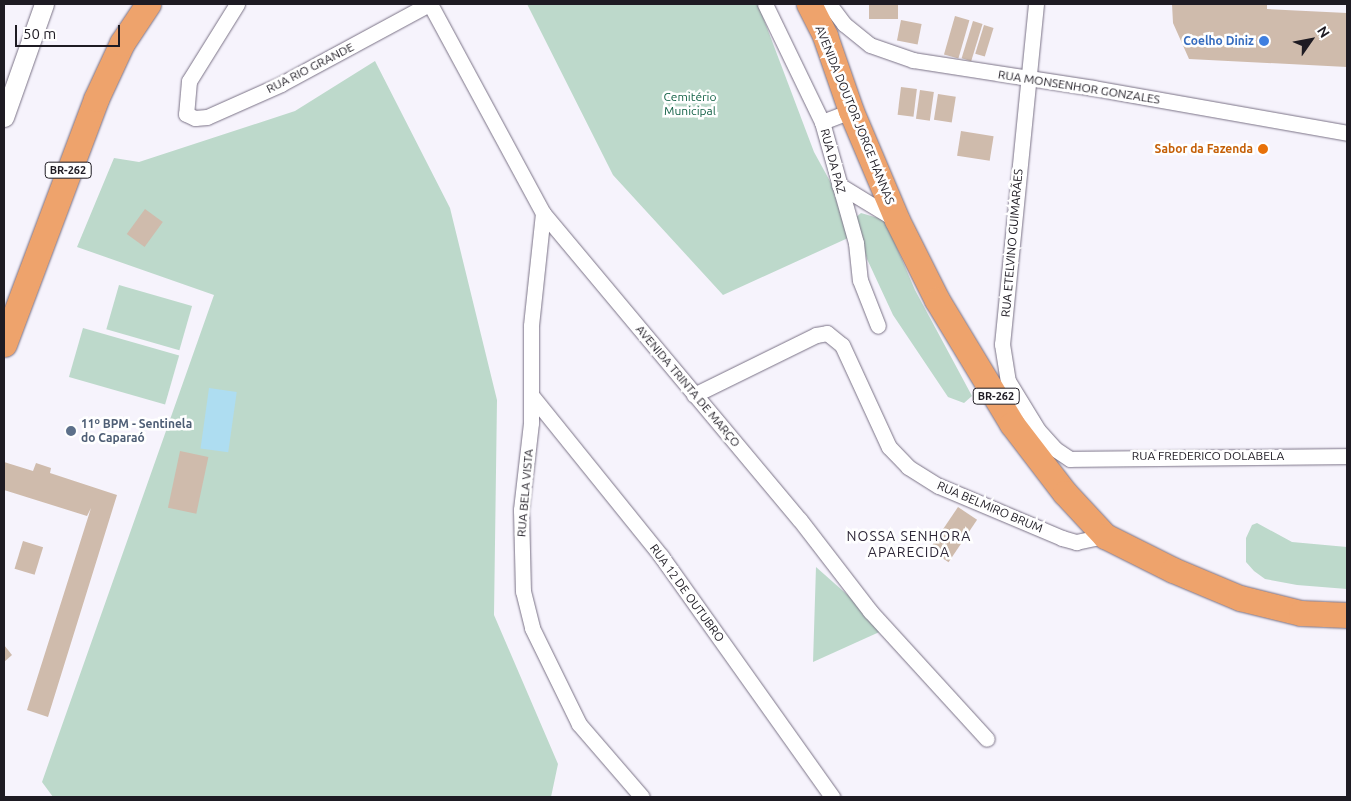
<!DOCTYPE html>
<html>
<head>
<meta charset="utf-8">
<style>
  body { margin:0 }
  #map { position:relative; width:1351px; height:801px; overflow:hidden; background:#f6f3fc; font-family:Ubuntu,sans-serif }
  div>[style] { position:absolute }
  .green>* { inset:0; background:#bdd9cb; transform-origin:0 0 }
  .water>* { inset:0; background:#aeddf1; transform-origin:0 0 }
  .building>* { inset:0; background:#cfbbac; transform-origin:0 0 }
  .roads { filter:drop-shadow(0 0 1px #7a7286) drop-shadow(0 0 1px #7a7286) }
  .minor>* { height:15px; margin:-7.5px; padding:0 7.5px; transform-origin:7.5px; border-radius:7.5px; background:#fff }
  .tertiary>* { height:19px; margin:-9.5px; padding:0 9.5px; transform-origin:9.5px; border-radius:9.5px; background:#fff }
  .trunk>* { height:25px; margin:-12.5px; padding:0 12.5px; transform-origin:12.5px; border-radius:12.5px; background:#eea36c }
  .dots>* { width:14px; height:14px; translate:-50% -50%; box-sizing:border-box; border:2px solid #fff; border-radius:50% }
  span { translate:-50% -50%; white-space:nowrap; text-align:center; line-height:1.15; -webkit-text-stroke:5px #fff; paint-order:stroke }
  .shield-label span { padding:1px 4px; background:#fff; border:1px solid; border-radius:4px; -webkit-text-stroke-width:0 }
  .shield-label { font-size:11px; color:#1e1b23; font-weight:700 }
  .shop-label { font-size:12px; color:#366cbe; font-weight:700 }
  .right { translate:-100% -50%; text-align:right }
  .street-label { font-size:12px; color:#1e1b23 }
  .park-label { font-size:12px; color:#105f44 }
  .food-label { font-size:12px; color:#c56008; font-weight:700 }
  .service-label { font-size:12px; color:#4e5e75; font-weight:700 }
  .left { translate:0 -50%; text-align:left }
  .neighbourhood-label { font-size:14px; color:#2e2738; letter-spacing:1px }
  .frame { position:absolute; inset:0; border:5px solid #1e1b23; pointer-events:none }
  .north { position:absolute; left:1286px; top:15px; width:50px; height:50px; -webkit-text-stroke:4px #fff; paint-order:stroke; rotate:57deg; font-size:14px; font-weight:700; line-height:20px; text-align:center; color:#1e1b23 }
  .north::after { content:''; display:block; margin:auto; width:18px; height:22px; background:#1e1b23; clip-path:polygon(50% 0,100% 100%,50% 72%,0 100%) }
  .scale { position:absolute; left:15px; top:25px; width:105px; height:22px; box-sizing:border-box; border:2px solid #1e1b23; border-top:0; padding-left:6px; font-size:15px; line-height:18px; white-space:nowrap; color:#1e1b23; -webkit-text-stroke:4px #fff; paint-order:stroke }
</style>
</head>
<body>
<div id="map">
  <div class="green">
    <i style="clip-path:polygon(527px 4px,758px 4px,814px 152px,831px 183px,848px 238px,723px 295px,613px 175px)"></i>
    <i style="clip-path:polygon(375px 61px,450px 208px,497px 400px,494px 615px,558px 764px,551px 797px,53px 797px,42px 782px,214px 295px,77px 247px,114px 158px,139px 162px,295px 111px)"></i>
    <i style="clip-path:polygon(861px 213px,885px 220px,915px 290px,972px 396px,964px 403px,948px 397px,893px 315px,867px 259px,855px 218px)"></i>
    <i style="left:119px;top:285px;width:76px;height:46px;rotate:16deg"></i>
    <i style="left:83px;top:328px;width:100px;height:51px;rotate:16deg"></i>
    <i style="clip-path:polygon(1257px 523px,1292px 542px,1347px 547px,1347px 589px,1297px 585px,1265px 579px,1254px 571px,1246px 562px,1246px 538px,1252px 525px)"></i>
    <i style="clip-path:polygon(816px 567px,886px 629px,813px 662px)"></i>
  </div>
  <div class="water">
    <i style="left:209px;top:388px;width:28px;height:61px;rotate:8deg"></i>
  </div>
  <div class="building">
    <i style="left:869px;top:4px;width:29px;height:15px"></i>
    <i style="clip-path:polygon(1172px 4px,1267px 4px,1267px 9px,1347px 13px,1347px 67px,1189px 59px,1173px 23px)"></i>
    <i style="left:955px;top:16px;width:15px;height:40px;rotate:16deg"></i>
    <i style="left:901px;top:20px;width:21px;height:21px;rotate:11deg"></i>
    <i style="left:973px;top:21px;width:10px;height:39px;rotate:17deg"></i>
    <i style="left:984px;top:25px;width:10px;height:30px;rotate:17deg"></i>
    <i style="left:901px;top:87px;width:16px;height:28px;rotate:7deg"></i>
    <i style="left:920px;top:90px;width:14px;height:29px;rotate:8deg"></i>
    <i style="left:938px;top:94px;width:18px;height:26px;rotate:9deg"></i>
    <i style="left:961px;top:131px;width:33px;height:25px;rotate:9deg"></i>
    <i style="left:145px;top:209px;width:22px;height:31px;rotate:36deg"></i>
    <i style="left:180px;top:451px;width:29px;height:58px;rotate:12deg"></i>
    <i style="clip-path:polygon(4px 462px,33px 471px,36px 463px,51px 468px,50px 473px,117px 495px,48px 717px,27px 710px,91px 508px,87px 516px,4px 490px)"></i>
    <i style="left:958px;top:507px;width:23px;height:51px;rotate:34deg"></i>
    <i style="left:23px;top:541px;width:21px;height:29px;rotate:17deg"></i>
    <i style="clip-path:polygon(4px 645px,12px 655px,4px 662px)"></i>
  </div>
  <div class="roads">
    <div class="minor">
      <i style="left:237px;top:4px;width:91px;rotate:121.9deg"></i>
      <i style="left:189px;top:81px;width:33px;rotate:95deg"></i>
      <i style="left:186px;top:114px;width:10px;rotate:24deg"></i>
      <i style="left:195px;top:118px;width:12px;rotate:-5deg"></i>
      <i style="left:207px;top:117px;width:81px;rotate:-24deg"></i>
      <i style="left:281px;top:84px;width:168px;rotate:-28.4deg"></i>
      <i style="left:430px;top:4px;width:238px;rotate:61.6deg"></i>
      <i style="left:543px;top:213px;width:400px;rotate:50.1deg"></i>
      <i style="left:800px;top:520px;width:115px;rotate:52.4deg"></i>
      <i style="left:870px;top:611px;width:173px;rotate:47.6deg"></i>
      <i style="left:765px;top:4px;width:131px;rotate:64.2deg"></i>
      <i style="left:822px;top:122px;width:126px;rotate:74.3deg"></i>
      <i style="left:856px;top:243px;width:37px;rotate:84deg"></i>
      <i style="left:860px;top:280px;width:49px;rotate:68.6deg"></i>
      <i style="left:829px;top:4px;width:25px;rotate:53deg"></i>
      <i style="left:844px;top:24px;width:33px;rotate:39deg"></i>
      <i style="left:870px;top:45px;width:46px;rotate:19.2deg"></i>
      <i style="left:913px;top:60px;width:182px;rotate:8.8deg"></i>
      <i style="left:1093px;top:88px;width:258px;rotate:10deg"></i>
      <i style="left:1036px;top:4px;width:342px;rotate:95.7deg"></i>
      <i style="left:1002px;top:344px;width:37px;rotate:81deg"></i>
      <i style="left:1008px;top:381px;width:57px;rotate:58.5deg"></i>
      <i style="left:1038px;top:430px;width:25px;rotate:48deg"></i>
      <i style="left:1055px;top:449px;width:18px;rotate:34deg"></i>
      <i style="left:1070px;top:459px;width:277px;rotate:-0.6deg"></i>
      <i style="left:822px;top:122px;width:31px;rotate:-21deg"></i>
      <i style="left:839px;top:185px;width:66px;rotate:31.3deg"></i>
      <i style="left:543px;top:213px;width:114px;rotate:96.1deg"></i>
      <i style="left:531px;top:326px;width:97px;rotate:90deg"></i>
      <i style="left:531px;top:423px;width:88px;rotate:96.6deg"></i>
      <i style="left:521px;top:510px;width:81px;rotate:88.6deg"></i>
      <i style="left:523px;top:591px;width:38px;rotate:76deg"></i>
      <i style="left:532px;top:628px;width:107px;rotate:63.9deg"></i>
      <i style="left:579px;top:724px;width:96px;rotate:49.2deg"></i>
      <i style="left:694px;top:395px;width:136px;rotate:-26.2deg"></i>
      <i style="left:816px;top:335px;width:11px;rotate:-10deg"></i>
      <i style="left:827px;top:333px;width:19px;rotate:39deg"></i>
      <i style="left:842px;top:345px;width:112px;rotate:65.3deg"></i>
      <i style="left:889px;top:447px;width:28px;rotate:46deg"></i>
      <i style="left:908px;top:467px;width:36px;rotate:32deg"></i>
      <i style="left:939px;top:486px;width:134px;rotate:22.9deg"></i>
      <i style="left:1062px;top:538px;width:15px;rotate:16deg"></i>
      <i style="left:1076px;top:542px;width:30px;rotate:-12deg"></i>
      <i style="left:532px;top:396px;width:206px;rotate:51.1deg"></i>
      <i style="left:661px;top:556px;width:296px;rotate:54.6deg"></i>
    </div>
    <div class="tertiary">
      <i style="left:4px;top:117px;width:120px;rotate:-70.5deg"></i>
    </div>
    <div class="trunk">
      <i style="left:809px;top:4px;width:36px;rotate:63deg"></i>
      <i style="left:825px;top:36px;width:79px;rotate:70.9deg"></i>
      <i style="left:851px;top:111px;width:118px;rotate:67.1deg"></i>
      <i style="left:897px;top:220px;width:89px;rotate:63.4deg"></i>
      <i style="left:937px;top:300px;width:145px;rotate:58.8deg"></i>
      <i style="left:1012px;top:424px;width:87px;rotate:52.5deg"></i>
      <i style="left:1065px;top:493px;width:59px;rotate:47.1deg"></i>
      <i style="left:1105px;top:536px;width:76px;rotate:26.6deg"></i>
      <i style="left:1173px;top:570px;width:73px;rotate:22.7deg"></i>
      <i style="left:1240px;top:598px;width:63px;rotate:13.8deg"></i>
      <i style="left:1301px;top:613px;width:46px;rotate:2.5deg"></i>
      <i style="left:4px;top:344px;width:262px;rotate:-69.4deg"></i>
      <i style="left:96px;top:99px;width:62px;rotate:-65.1deg"></i>
      <i style="left:122px;top:43px;width:47px;rotate:-56.3deg"></i>
    </div>
  </div>
  <div class="dots">
    <i style="left:1264px;top:41px;background:#3f7fe0"></i>
    <i style="left:1263px;top:149px;background:#e8710a"></i>
    <i style="left:71px;top:431px;background:#5c6f8a"></i>
  </div>
  <div class="shield-label">
    <span style="left:68px;top:170px">BR-262</span>
    <span style="left:996px;top:396px">BR-262</span>
  </div>
  <div class="shop-label">
    <span class="right" style="left:1254px;top:41px">Coelho Diniz</span>
  </div>
  <div class="street-label">
    <span style="left:310px;top:68px;rotate:-27deg">RUA RIO GRANDE</span>
    <span style="left:1079px;top:87px;rotate:9deg">RUA MONSENHOR GONZALES</span>
    <span style="left:855px;top:115px;rotate:68deg">AVENIDA DOUTOR JORGE HANNAS</span>
    <span style="left:833px;top:161px;rotate:75deg">RUA DA PAZ</span>
    <span style="left:1012px;top:243px;rotate:-85deg">RUA ETELVINO GUIMARÃES</span>
    <span style="left:688px;top:386px;rotate:50deg">AVENIDA TRINTA DE MARÇO</span>
    <span style="left:1208px;top:456px">RUA FREDERICO DOLABELA</span>
    <span style="left:525px;top:493px;rotate:-85deg">RUA BELA VISTA</span>
    <span style="left:990px;top:507px;rotate:23deg">RUA BELMIRO BRUM</span>
    <span style="left:687px;top:593px;rotate:54deg">RUA 12 DE OUTUBRO</span>
  </div>
  <div class="park-label">
    <span style="left:690px;top:104px">Cemitério<br>Municipal</span>
  </div>
  <div class="food-label">
    <span class="right" style="left:1253px;top:149px">Sabor da Fazenda</span>
  </div>
  <div class="service-label">
    <span class="left" style="left:81px;top:431px">11º BPM - Sentinela<br>do Caparaó</span>
  </div>
  <div class="neighbourhood-label">
    <span style="left:909px;top:544px">NOSSA SENHORA<br>APARECIDA</span>
  </div>
  <div class="frame"></div>
  <div class="north">N</div>
  <div class="scale">50 m</div>
</div>
</body>
</html>
